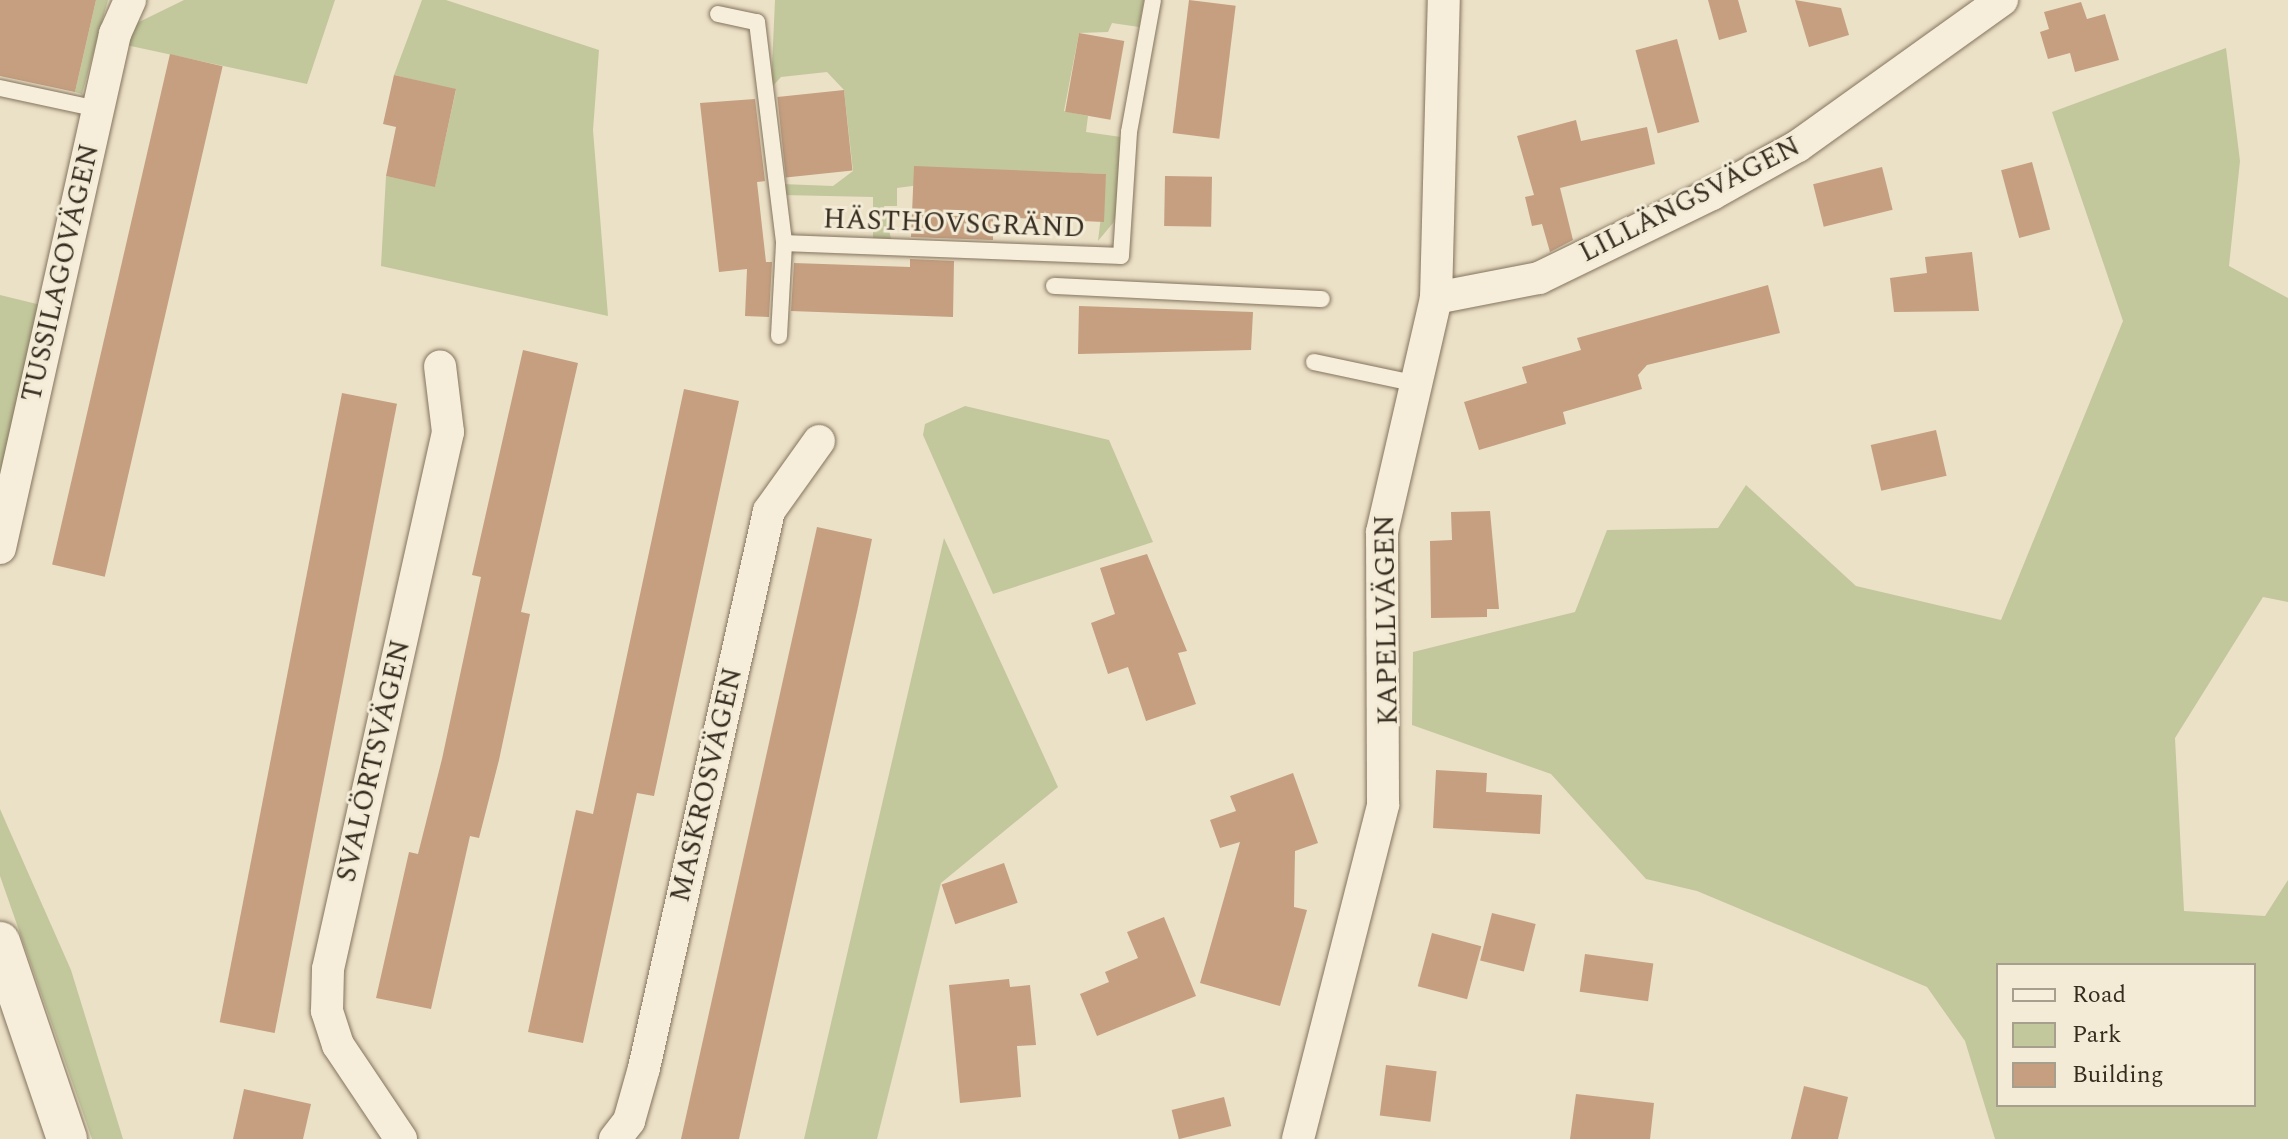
<!DOCTYPE html>
<html>
<head>
<meta charset="utf-8">
<style>
  body { margin:0 }
  #map { position:relative; width:2288px; height:1139px; overflow:hidden; background:#ebe1c7; font-family:Spectral,serif }
  div>[style] { position:absolute }
  .green>* { inset:0; background:#c2c89c }
  .building>* { inset:0; background:#c59f80; transform-origin:0 0 }
  .roads { filter:drop-shadow(0 0 2px #85745e) drop-shadow(0 0 2px #85745e) }
  .service>* { height:16px; margin:-8px; padding:0 8px; transform-origin:8px; border-radius:8px; background:#f6eeda }
  .minor>* { height:32px; margin:-16px; padding:0 16px; transform-origin:16px; border-radius:16px; background:#f6eeda }
  .tertiary>* { height:40px; margin:-20px; padding:0 20px; transform-origin:20px; border-radius:20px; background:#f6eeda }
  span { translate:-50% -50%; white-space:nowrap; text-align:center; line-height:1.15; -webkit-text-stroke:6px #f3ebd6; paint-order:stroke }
  .street-label { font-size:28px; color:#362c20 }
  .legend { position:absolute; left:1996px; top:963px; width:260px; height:144px; box-sizing:border-box; background:#f3ebd6; border:2px solid #a79f8d; margin:0; padding:10px 14px; list-style:none; font-size:24px; color:#362c20 }
  .legend li { display:flex; align-items:center; gap:16px; height:40px }
  .legend b { width:40px; border:2px solid #a79f8d }
</style>
</head>
<body>
<div id="map">
  <div class="green">
    <i style="clip-path:polygon(96px 0,108px 0,82px 94px,75px 92px)"></i>
    <i style="clip-path:polygon(184px 0,335px 0,307px 84px,126px 45px,137px 23px)"></i>
    <i style="clip-path:polygon(422px 0,446px 0,599px 50px,593px 130px,608px 316px,381px 266px,386px 176px,435px 186px,456px 90px,394px 75px)"></i>
    <i style="clip-path:polygon(775px 0,1144px 0,1139px 27px,1112px 23px,1108px 32px,1079px 33px,1064px 111px,1088px 116px,1086px 132px,1121px 137px,1121px 204px,1113px 223px,1098px 241px,1106px 174px,1025px 171px,897px 188px,897px 206px,884px 206px,891px 239px,873px 238px,873px 197px,782px 195px,782px 184px,833px 186px,853px 171px,844px 90px,827px 72px,781px 77px,771px 88px)"></i>
    <i style="clip-path:polygon(evenodd,2226px 48px,2240px 161px,2229px 266px,2288px 298px,2288px 602px,2263px 597px,2175px 738px,2184px 911px,2265px 916px,2288px 880px,2288px 1139px,1995px 1139px,1965px 1041px,1927px 987px,1697px 891px,1646px 879px,1551px 774px,1412px 725px,1413px 652px,1575px 612px,1607px 530px,1718px 528px,1746px 485px,1856px 586px,2001px 620px,2123px 321px,2052px 112px,2226px 48px,1998px 965px,2254px 965px,2254px 1105px,1998px 1105px,1998px 965px)"></i>
    <i style="clip-path:polygon(0 295px,41px 305px,0 479px)"></i>
    <i style="clip-path:polygon(965px 406px,1109px 440px,1153px 542px,993px 594px,923px 435px,925px 424px)"></i>
    <i style="clip-path:polygon(944px 538px,1058px 787px,941px 883px,877px 1139px,804px 1139px)"></i>
    <i style="clip-path:polygon(0 809px,71px 970px,123px 1139px,92px 1139px,0 876px)"></i>
  </div>
  <div class="building">
    <i style="clip-path:polygon(0 0,96px 0,75px 92px,0 76px)"></i>
    <i style="left:1189px;top:0;width:47px;height:134px;rotate:7deg"></i>
    <i style="clip-path:polygon(1708px 0,1738px 0,1747px 32px,1719px 40px)"></i>
    <i style="clip-path:polygon(1795px 0,1841px 8px,1849px 35px,1809px 47px)"></i>
    <i style="clip-path:polygon(2081px 2px,2087px 19px,2105px 14px,2119px 60px,2075px 72px,2070px 53px,2048px 59px,2040px 32px,2049px 29px,2044px 12px)"></i>
    <i style="left:1079px;top:33px;width:46px;height:80px;rotate:10deg"></i>
    <i style="left:1677px;top:39px;width:86px;height:43px;rotate:75deg"></i>
    <i style="left:170px;top:54px;width:54px;height:524px;rotate:13deg"></i>
    <i style="clip-path:polygon(394px 75px,456px 89px,435px 187px,386px 176px,396px 127px,383px 124px)"></i>
    <i style="left:844px;top:90px;width:81px;height:67px;rotate:84deg"></i>
    <i style="clip-path:polygon(755px 99px,765px 181px,757px 182px,766px 262px,772px 262px,769px 317px,745px 316px,747px 269px,719px 272px,700px 103px)"></i>
    <i style="clip-path:polygon(1576px 120px,1581px 141px,1647px 127px,1655px 164px,1560px 188px,1573px 240px,1550px 252px,1542px 224px,1532px 226px,1525px 197px,1534px 195px,1517px 136px)"></i>
    <i style="left:2032px;top:162px;width:70px;height:32px;rotate:75deg"></i>
    <i style="clip-path:polygon(914px 166px,1106px 174px,1104px 222px,993px 217px,993px 240px,911px 237px)"></i>
    <i style="left:1882px;top:167px;width:44px;height:71px;rotate:76deg"></i>
    <i style="left:1165px;top:176px;width:47px;height:50px;rotate:1deg"></i>
    <i style="clip-path:polygon(1972px 252px,1979px 311px,1894px 312px,1890px 278px,1927px 273px,1925px 257px)"></i>
    <i style="clip-path:polygon(910px 259px,954px 261px,953px 317px,791px 311px,794px 263px,910px 267px)"></i>
    <i style="clip-path:polygon(1768px 285px,1780px 333px,1647px 365px,1638px 375px,1642px 389px,1563px 412px,1566px 424px,1479px 450px,1464px 402px,1527px 383px,1522px 367px,1581px 350px,1577px 338px)"></i>
    <i style="clip-path:polygon(1079px 306px,1253px 312px,1251px 350px,1078px 354px)"></i>
    <i style="clip-path:polygon(523px 350px,578px 363px,521px 612px,530px 614px,499px 760px,479px 838px,470px 836px,431px 1009px,376px 998px,409px 852px,418px 854px,442px 759px,481px 577px,472px 575px)"></i>
    <i style="clip-path:polygon(684px 389px,739px 401px,654px 796px,637px 793px,583px 1043px,528px 1032px,576px 810px,593px 814px)"></i>
    <i style="left:342px;top:393px;width:56px;height:641px;rotate:11deg"></i>
    <i style="left:1936px;top:430px;width:47px;height:67px;rotate:77deg"></i>
    <i style="clip-path:polygon(1490px 511px,1499px 609px,1487px 609px,1487px 617px,1431px 618px,1430px 541px,1452px 540px,1451px 512px)"></i>
    <i style="clip-path:polygon(817px 527px,872px 539px,858px 607px,739px 1139px,681px 1139px)"></i>
    <i style="clip-path:polygon(1147px 554px,1187px 651px,1178px 653px,1196px 704px,1146px 721px,1128px 667px,1108px 674px,1091px 623px,1115px 614px,1100px 568px)"></i>
    <i style="clip-path:polygon(1436px 770px,1487px 773px,1486px 792px,1542px 795px,1540px 834px,1433px 828px)"></i>
    <i style="clip-path:polygon(1293px 773px,1318px 843px,1295px 851px,1294px 907px,1307px 910px,1280px 1006px,1200px 983px,1240px 842px,1220px 848px,1210px 820px,1236px 811px,1230px 796px)"></i>
    <i style="left:1004px;top:863px;width:42px;height:66px;rotate:71deg"></i>
    <i style="left:1492px;top:913px;width:45px;height:49px;rotate:14deg"></i>
    <i style="clip-path:polygon(1164px 917px,1196px 996px,1097px 1036px,1080px 994px,1109px 982px,1105px 972px,1138px 958px,1127px 932px)"></i>
    <i style="left:1432px;top:933px;width:51px;height:55px;rotate:15deg"></i>
    <i style="left:1585px;top:954px;width:69px;height:38px;rotate:8deg"></i>
    <i style="clip-path:polygon(1009px 979px,1010px 987px,1030px 985px,1036px 1045px,1017px 1046px,1021px 1097px,960px 1103px,949px 985px)"></i>
    <i style="left:1386px;top:1065px;width:51px;height:51px;rotate:7deg"></i>
    <i style="clip-path:polygon(1804px 1086px,1848px 1097px,1838px 1139px,1791px 1139px)"></i>
    <i style="clip-path:polygon(244px 1089px,311px 1104px,303px 1139px,233px 1139px)"></i>
    <i style="clip-path:polygon(1576px 1094px,1654px 1103px,1650px 1139px,1570px 1139px)"></i>
    <i style="left:1224px;top:1097px;width:30px;height:54px;rotate:76deg"></i>
  </div>
  <div class="roads">
    <div class="service">
      <i style="left:718px;top:14px;width:40px;rotate:12deg"></i>
      <i style="left:757px;top:22px;width:223px;rotate:83deg"></i>
      <i style="left:784px;top:243px;width:337px;rotate:2.2deg"></i>
      <i style="left:1121px;top:256px;width:124px;rotate:-86.3deg"></i>
      <i style="left:1129px;top:132px;width:134px;rotate:-79.7deg"></i>
      <i style="left:0;top:88px;width:100px;rotate:12.1deg"></i>
      <i style="left:1054px;top:286px;width:268px;rotate:2.8deg"></i>
      <i style="left:779px;top:336px;width:93px;rotate:-86.9deg"></i>
      <i style="left:1314px;top:362px;width:101px;rotate:12deg"></i>
    </div>
    <div class="minor">
      <i style="left:1436px;top:298px;width:105px;rotate:-11deg"></i>
      <i style="left:1539px;top:278px;width:192px;rotate:-25.9deg"></i>
      <i style="left:1712px;top:194px;width:98px;rotate:-29.2deg"></i>
      <i style="left:1798px;top:146px;width:251px;rotate:-35.6deg"></i>
      <i style="left:0;top:548px;width:527px;rotate:-77.39deg"></i>
      <i style="left:115px;top:34px;width:37px;rotate:-66deg"></i>
      <i style="left:401px;top:1139px;width:113px;rotate:-123.8deg"></i>
      <i style="left:338px;top:1045px;width:36px;rotate:-108deg"></i>
      <i style="left:327px;top:1011px;width:42px;rotate:-88.6deg"></i>
      <i style="left:328px;top:969px;width:550px;rotate:-77.4deg"></i>
      <i style="left:448px;top:432px;width:66px;rotate:-96.9deg"></i>
      <i style="left:615px;top:1139px;width:23px;rotate:-52deg"></i>
      <i style="left:629px;top:1121px;width:55px;rotate:-74.2deg"></i>
      <i style="left:644px;top:1068px;width:571px;rotate:-77.35deg"></i>
      <i style="left:769px;top:511px;width:86px;rotate:-54.5deg"></i>
      <i style="left:1298px;top:1139px;width:345px;rotate:-75.7deg"></i>
      <i style="left:1383px;top:805px;width:273px;rotate:-90.2deg"></i>
      <i style="left:1382px;top:532px;width:240px;rotate:-77deg"></i>
      <i style="left:1436px;top:298px;width:298px;rotate:-88.5deg"></i>
    </div>
    <div class="tertiary">
      <i style="left:0;top:942px;width:208px;rotate:71.2deg"></i>
    </div>
  </div>
  <div class="street-label">
    <span style="left:1690px;top:200px;rotate:-27deg">LILLÄNGSVÄGEN</span>
    <span style="left:954px;top:224px;rotate:2deg">HÄSTHOVSGRÄND</span>
    <span style="left:61px;top:273px;rotate:-77deg">TUSSILAGOVÄGEN</span>
    <span style="left:1387px;top:620px;rotate:-91deg">KAPELLVÄGEN</span>
    <span style="left:374px;top:761px;rotate:-77deg">SVALÖRTSVÄGEN</span>
    <span style="left:707px;top:785px;rotate:-77deg">MASKROSVÄGEN</span>
  </div>
  <ul class="legend">
  <li><b style="height:10px;background:#f6eeda"></b>Road</li>
  <li><b style="height:22px;background:#c2c89c"></b>Park</li>
  <li><b style="height:22px;background:#c59f80"></b>Building</li>
  </ul>
</div>
</body>
</html>
